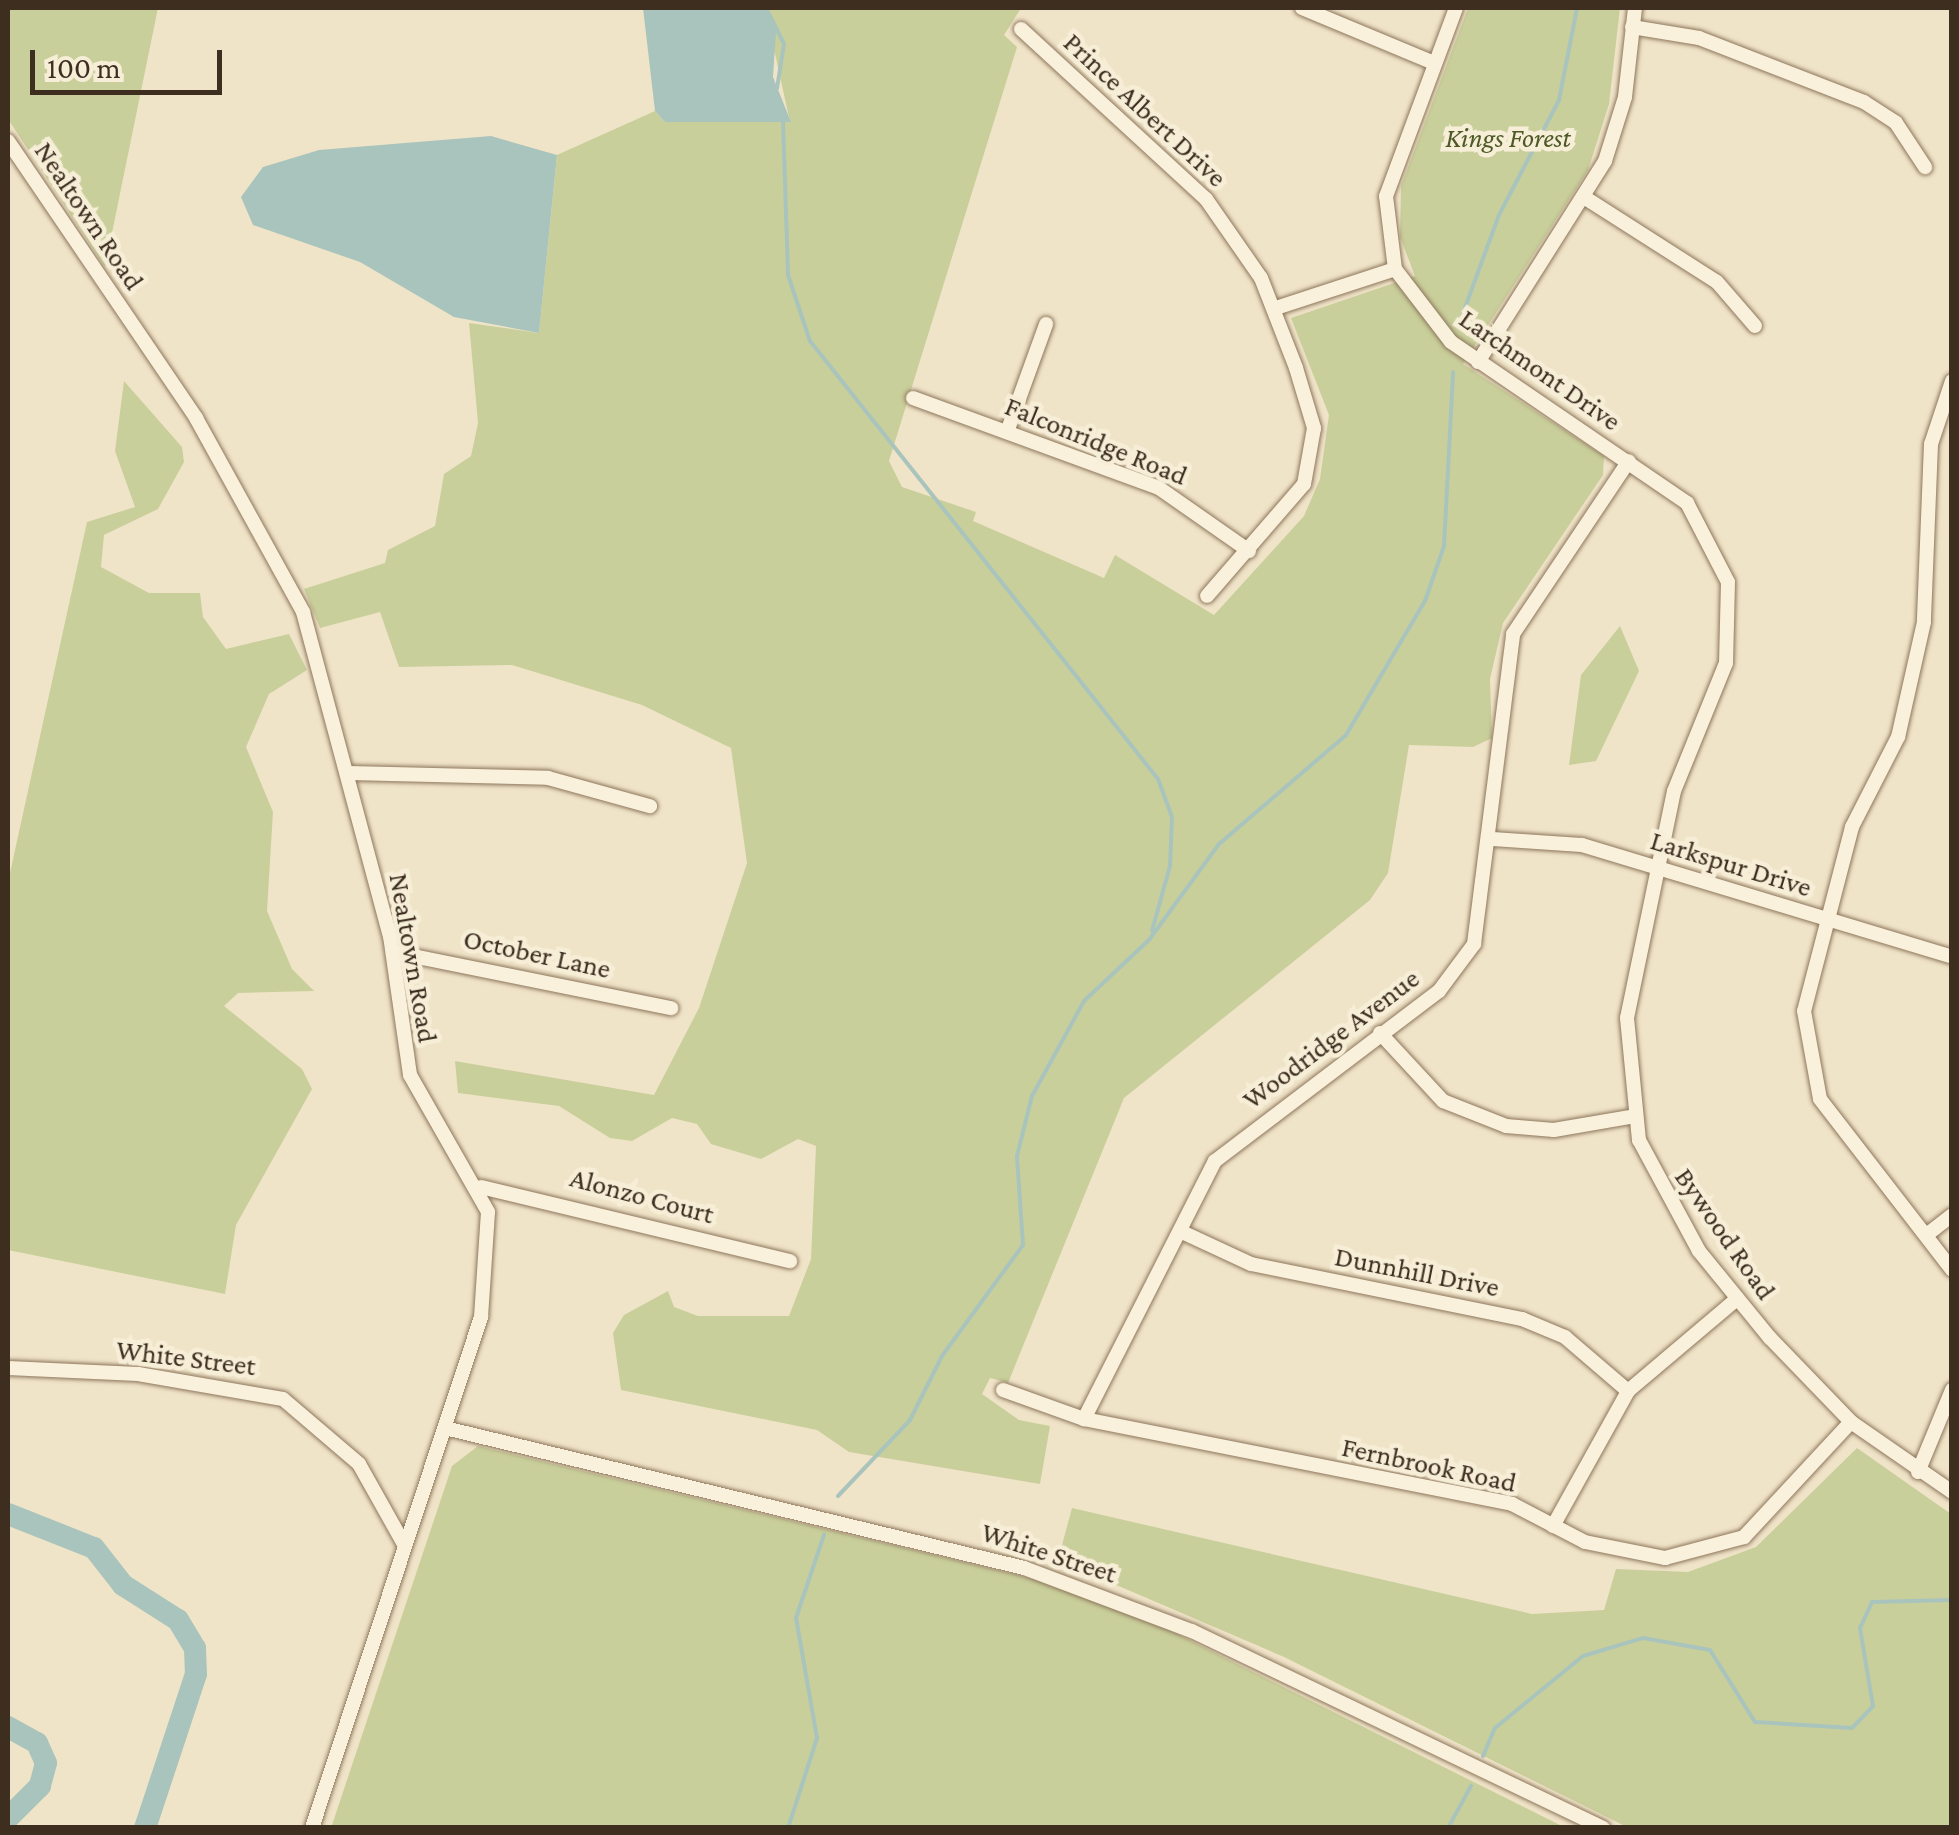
<!DOCTYPE html>
<html>
<head>
<meta charset="utf-8">
<style>
  body { margin:0 }
  #map { position:relative; width:1959px; height:1835px; overflow:hidden; background:#f0e4c8; font-family:"Crimson Pro",serif }
  div>[style] { position:absolute }
  .green>* { inset:0; background:#c9cf9b }
  .water>* { inset:0; background:#a9c4bc }
  .stream>* { height:4px; margin:-2px; padding:0 2px; transform-origin:2px; border-radius:2px; background:#a9c4bc }
  .river>* { height:22px; margin:-11px; padding:0 11px; transform-origin:11px; border-radius:11px; background:#a9c4bc }
  .roads { filter:drop-shadow(0 0 2px #8d765c) drop-shadow(0 0 2px #8d765c) }
  .minor>* { height:14px; margin:-7px; padding:0 7px; transform-origin:7px; border-radius:7px; background:#faf1dc }
  span { translate:-50% -50%; white-space:nowrap; text-align:center; line-height:1.15; -webkit-text-stroke:9px #f7eed8; paint-order:stroke }
  .street-label { font-size:28px; color:#3d2e20 }
  .park-label { font-size:28px; color:#4d5a26; font-style:italic }
  .frame { position:absolute; inset:0; border:10px solid #3d2e20; pointer-events:none }
  .scale { position:absolute; left:30px; top:50px; width:192px; height:45px; box-sizing:border-box; border:5px solid #3d2e20; border-top:0; padding-left:12px; font-size:30px; line-height:35px; white-space:nowrap; color:#3d2e20; -webkit-text-stroke:8px #f7eed8; paint-order:stroke }
</style>
</head>
<body>
<div id="map">
  <div class="green">
    <i style="clip-path:polygon(8px 8px,158px 8px,105px 267px,8px 119px)"></i>
    <i style="clip-path:polygon(765px 8px,1021px 8px,1004px 35px,1017px 47px,889px 461px,902px 487px,976px 512px,973px 521px,1104px 578px,1115px 555px,1214px 615px,1304px 516px,1320px 479px,1329px 415px,1291px 318px,1415px 276px,1400px 237px,1401px 186px,1468px 8px,1620px 8px,1609px 104px,1588px 170px,1463px 364px,1604px 456px,1603px 475px,1503px 623px,1490px 679px,1492px 738px,1473px 747px,1409px 745px,1388px 873px,1370px 900px,1124px 1098px,1008px 1383px,990px 1378px,982px 1394px,1019px 1420px,1050px 1426px,1040px 1484px,849px 1452px,817px 1430px,621px 1390px,613px 1333px,624px 1315px,668px 1291px,674px 1307px,698px 1316px,789px 1316px,811px 1259px,816px 1146px,798px 1139px,761px 1159px,711px 1144px,697px 1124px,672px 1118px,632px 1141px,610px 1138px,559px 1106px,458px 1093px,455px 1061px,654px 1095px,699px 1008px,747px 863px,731px 748px,642px 705px,512px 665px,399px 667px,380px 612px,320px 628px,304px 589px,385px 563px,388px 550px,435px 526px,444px 474px,471px 456px,478px 423px,469px 323px,539px 333px,557px 155px,655px 111px,665px 122px,790px 122px)"></i>
    <i style="clip-path:polygon(124px 381px,182px 447px,184px 462px,158px 509px,104px 535px,101px 567px,149px 593px,200px 593px,203px 617px,226px 649px,289px 634px,307px 670px,269px 694px,246px 747px,273px 812px,267px 911px,292px 969px,314px 991px,238px 993px,224px 1006px,302px 1069px,312px 1089px,236px 1225px,225px 1294px,8px 1250px,8px 882px,87px 522px,135px 507px,115px 451px)"></i>
    <i style="clip-path:polygon(1620px 626px,1639px 671px,1596px 761px,1569px 765px,1581px 675px)"></i>
    <i style="clip-path:polygon(478px 1446px,1046px 1582px,1167px 1629px,1564px 1827px,331px 1828px,452px 1466px)"></i>
    <i style="clip-path:polygon(1857px 1448px,1951px 1514px,1951px 1827px,1627px 1827px,1284px 1657px,1058px 1560px,1072px 1508px,1532px 1614px,1604px 1610px,1616px 1569px,1688px 1572px,1756px 1547px)"></i>
  </div>
  <div class="water">
    <i style="clip-path:polygon(643px 8px,765px 8px,776px 32px,773px 77px,791px 122px,665px 122px,655px 111px)"></i>
    <i style="clip-path:polygon(491px 136px,557px 155px,539px 333px,454px 317px,360px 262px,253px 225px,241px 197px,263px 167px,319px 150px)"></i>
  </div>
  <div class="stream">
    <i style="left:766px;top:8px;width:40px;rotate:63.4deg"></i>
    <i style="left:784px;top:44px;width:45px;rotate:99deg"></i>
    <i style="left:783px;top:122px;width:153px;rotate:88.1deg"></i>
    <i style="left:788px;top:275px;width:70px;rotate:71.6deg"></i>
    <i style="left:810px;top:341px;width:559px;rotate:51.53deg"></i>
    <i style="left:1158px;top:779px;width:40px;rotate:69.8deg"></i>
    <i style="left:1172px;top:817px;width:49px;rotate:92.3deg"></i>
    <i style="left:1170px;top:866px;width:67px;rotate:105.5deg"></i>
    <i style="left:1462px;top:316px;width:108px;rotate:-69.9deg"></i>
    <i style="left:1499px;top:215px;width:130px;rotate:-62.4deg"></i>
    <i style="left:1559px;top:100px;width:94px;rotate:-78.9deg"></i>
    <i style="left:838px;top:1496px;width:105px;rotate:-46.5deg"></i>
    <i style="left:910px;top:1420px;width:72px;rotate:-63.4deg"></i>
    <i style="left:942px;top:1356px;width:137px;rotate:-53.9deg"></i>
    <i style="left:1023px;top:1245px;width:89px;rotate:-93.9deg"></i>
    <i style="left:1017px;top:1156px;width:62px;rotate:-76deg"></i>
    <i style="left:1032px;top:1096px;width:108px;rotate:-61.3deg"></i>
    <i style="left:1084px;top:1001px;width:89px;rotate:-43.2deg"></i>
    <i style="left:1149px;top:940px;width:119px;rotate:-53.9deg"></i>
    <i style="left:1219px;top:844px;width:167px;rotate:-40.6deg"></i>
    <i style="left:1346px;top:735px;width:156px;rotate:-59.5deg"></i>
    <i style="left:1425px;top:601px;width:58px;rotate:-70.9deg"></i>
    <i style="left:1444px;top:546px;width:174px;rotate:-87deg"></i>
    <i style="left:1483px;top:1756px;width:30px;rotate:-67deg"></i>
    <i style="left:1495px;top:1728px;width:114px;rotate:-39.3deg"></i>
    <i style="left:1583px;top:1656px;width:63px;rotate:-16.7deg"></i>
    <i style="left:1643px;top:1638px;width:68px;rotate:10.2deg"></i>
    <i style="left:1710px;top:1650px;width:85px;rotate:58deg"></i>
    <i style="left:1755px;top:1722px;width:97px;rotate:3.5deg"></i>
    <i style="left:1852px;top:1728px;width:30px;rotate:-46deg"></i>
    <i style="left:1873px;top:1706px;width:79px;rotate:-99.5deg"></i>
    <i style="left:1860px;top:1628px;width:29px;rotate:-65deg"></i>
    <i style="left:1872px;top:1602px;width:80px;rotate:-1.4deg"></i>
    <i style="left:788px;top:1828px;width:95px;rotate:-72.1deg"></i>
    <i style="left:817px;top:1738px;width:122px;rotate:-99.9deg"></i>
    <i style="left:796px;top:1618px;width:88px;rotate:-71.4deg"></i>
    <i style="left:1448px;top:1828px;width:48px;rotate:-61.3deg"></i>
  </div>
  <div class="river">
    <i style="left:8px;top:1514px;width:92px;rotate:21.6deg"></i>
    <i style="left:94px;top:1548px;width:47px;rotate:51.9deg"></i>
    <i style="left:123px;top:1585px;width:65px;rotate:32.5deg"></i>
    <i style="left:178px;top:1620px;width:33px;rotate:59deg"></i>
    <i style="left:195px;top:1648px;width:26px;rotate:88deg"></i>
    <i style="left:196px;top:1674px;width:162px;rotate:108.3deg"></i>
    <i style="left:8px;top:1727px;width:33px;rotate:29deg"></i>
    <i style="left:37px;top:1743px;width:22px;rotate:66deg"></i>
    <i style="left:46px;top:1763px;width:24px;rotate:105deg"></i>
    <i style="left:40px;top:1786px;width:45px;rotate:135deg"></i>
  </div>
  <div class="roads">
    <div class="minor">
      <i style="left:1302px;top:8px;width:143px;rotate:22.6deg"></i>
      <i style="left:1456px;top:8px;width:201px;rotate:110.4deg"></i>
      <i style="left:1386px;top:196px;width:74px;rotate:83deg"></i>
      <i style="left:1395px;top:269px;width:92px;rotate:52.5deg"></i>
      <i style="left:1451px;top:342px;width:286px;rotate:34.3deg"></i>
      <i style="left:1687px;top:503px;width:89px;rotate:62.6deg"></i>
      <i style="left:1728px;top:582px;width:81px;rotate:91.4deg"></i>
      <i style="left:1726px;top:663px;width:138px;rotate:112.1deg"></i>
      <i style="left:1674px;top:791px;width:232px;rotate:101.7deg"></i>
      <i style="left:1627px;top:1018px;width:123px;rotate:84.4deg"></i>
      <i style="left:1639px;top:1140px;width:126px;rotate:61.6deg"></i>
      <i style="left:1699px;top:1251px;width:112px;rotate:50.8deg"></i>
      <i style="left:1770px;top:1338px;width:117px;rotate:46deg"></i>
      <i style="left:1851px;top:1422px;width:123px;rotate:34.7deg"></i>
      <i style="left:1632px;top:27px;width:68px;rotate:9.3deg"></i>
      <i style="left:1699px;top:38px;width:177px;rotate:21.2deg"></i>
      <i style="left:1864px;top:102px;width:38px;rotate:33deg"></i>
      <i style="left:1896px;top:123px;width:53px;rotate:56.6deg"></i>
      <i style="left:1021px;top:29px;width:251px;rotate:42.6deg"></i>
      <i style="left:1206px;top:199px;width:96px;rotate:55.2deg"></i>
      <i style="left:1261px;top:278px;width:97px;rotate:68.7deg"></i>
      <i style="left:1296px;top:368px;width:63px;rotate:73.3deg"></i>
      <i style="left:1314px;top:428px;width:57px;rotate:100.1deg"></i>
      <i style="left:1304px;top:484px;width:148px;rotate:130.9deg"></i>
      <i style="left:8px;top:141px;width:335px;rotate:55.8deg"></i>
      <i style="left:196px;top:418px;width:222px;rotate:61.1deg"></i>
      <i style="left:303px;top:612px;width:335px;rotate:75deg"></i>
      <i style="left:390px;top:936px;width:140px;rotate:81.8deg"></i>
      <i style="left:410px;top:1075px;width:158px;rotate:60.3deg"></i>
      <i style="left:488px;top:1212px;width:105px;rotate:93.8deg"></i>
      <i style="left:481px;top:1317px;width:538px;rotate:108.3deg"></i>
      <i style="left:1587px;top:199px;width:154px;rotate:32.6deg"></i>
      <i style="left:1717px;top:282px;width:58px;rotate:49.2deg"></i>
      <i style="left:1276px;top:308px;width:125px;rotate:-18.1deg"></i>
      <i style="left:1478px;top:362px;width:238px;rotate:-57.7deg"></i>
      <i style="left:1605px;top:161px;width:67px;rotate:-72.6deg"></i>
      <i style="left:1625px;top:97px;width:90px;rotate:-83.6deg"></i>
      <i style="left:1952px;top:381px;width:66px;rotate:108.4deg"></i>
      <i style="left:1931px;top:444px;width:178px;rotate:92.3deg"></i>
      <i style="left:1924px;top:622px;width:118px;rotate:102.7deg"></i>
      <i style="left:1898px;top:737px;width:101px;rotate:117.1deg"></i>
      <i style="left:1852px;top:827px;width:190px;rotate:104.6deg"></i>
      <i style="left:1804px;top:1011px;width:89px;rotate:79.7deg"></i>
      <i style="left:1820px;top:1099px;width:216px;rotate:52.3deg"></i>
      <i style="left:913px;top:398px;width:262px;rotate:20.1deg"></i>
      <i style="left:1159px;top:488px;width:110px;rotate:35deg"></i>
      <i style="left:1007px;top:432px;width:115px;rotate:-70.1deg"></i>
      <i style="left:349px;top:773px;width:199px;rotate:1.4deg"></i>
      <i style="left:548px;top:778px;width:106px;rotate:15.4deg"></i>
      <i style="left:1492px;top:839px;width:90px;rotate:3.8deg"></i>
      <i style="left:1582px;top:845px;width:387px;rotate:16.8deg"></i>
      <i style="left:393px;top:952px;width:284px;rotate:11.4deg"></i>
      <i style="left:1380px;top:1033px;width:93px;rotate:47.2deg"></i>
      <i style="left:1443px;top:1101px;width:68px;rotate:21.6deg"></i>
      <i style="left:1506px;top:1126px;width:48px;rotate:4.8deg"></i>
      <i style="left:1554px;top:1130px;width:82px;rotate:-9.8deg"></i>
      <i style="left:481px;top:1187px;width:318px;rotate:13.5deg"></i>
      <i style="left:1180px;top:1231px;width:78px;rotate:24.9deg"></i>
      <i style="left:1251px;top:1264px;width:277px;rotate:11.5deg"></i>
      <i style="left:1522px;top:1319px;width:47px;rotate:22.7deg"></i>
      <i style="left:1565px;top:1337px;width:83px;rotate:40.6deg"></i>
      <i style="left:1929px;top:1233px;width:29px;rotate:-38deg"></i>
      <i style="left:8px;top:1368px;width:130px;rotate:2.6deg"></i>
      <i style="left:138px;top:1374px;width:147px;rotate:9.8deg"></i>
      <i style="left:283px;top:1399px;width:100px;rotate:40.5deg"></i>
      <i style="left:359px;top:1464px;width:94px;rotate:60.7deg"></i>
      <i style="left:1003px;top:1390px;width:86px;rotate:19.7deg"></i>
      <i style="left:1084px;top:1419px;width:436px;rotate:11.2deg"></i>
      <i style="left:1512px;top:1504px;width:82px;rotate:27.5deg"></i>
      <i style="left:1585px;top:1542px;width:82px;rotate:11.3deg"></i>
      <i style="left:1665px;top:1558px;width:82px;rotate:-14.9deg"></i>
      <i style="left:1744px;top:1537px;width:157px;rotate:-47.1deg"></i>
      <i style="left:1084px;top:1419px;width:289px;rotate:-63.1deg"></i>
      <i style="left:1215px;top:1161px;width:281px;rotate:-37.2deg"></i>
      <i style="left:1439px;top:991px;width:59px;rotate:-53.3deg"></i>
      <i style="left:1474px;top:944px;width:312px;rotate:-82.8deg"></i>
      <i style="left:1513px;top:634px;width:208px;rotate:-56.2deg"></i>
      <i style="left:445px;top:1428px;width:596px;rotate:13.59deg"></i>
      <i style="left:1024px;top:1568px;width:179px;rotate:20.6deg"></i>
      <i style="left:1192px;top:1631px;width:456px;rotate:25.6deg"></i>
      <i style="left:1918px;top:1472px;width:89px;rotate:-67.5deg"></i>
      <i style="left:1553px;top:1526px;width:154px;rotate:-60.9deg"></i>
      <i style="left:1628px;top:1391px;width:143px;rotate:-40.2deg"></i>
    </div>
  </div>
  <div class="street-label">
    <span style="left:1145px;top:110px;rotate:43deg">Prince Albert Drive</span>
    <span style="left:89px;top:216px;rotate:56deg">Nealtown Road</span>
    <span style="left:1540px;top:370px;rotate:35deg">Larchmont Drive</span>
    <span style="left:1096px;top:441px;rotate:22deg">Falconridge Road</span>
    <span style="left:1731px;top:864px;rotate:17deg">Larkspur Drive</span>
    <span style="left:537px;top:954px;rotate:12deg">October Lane</span>
    <span style="left:413px;top:958px;rotate:80deg">Nealtown Road</span>
    <span style="left:1331px;top:1039px;rotate:-37deg">Woodridge Avenue</span>
    <span style="left:642px;top:1196px;rotate:15deg">Alonzo Court</span>
    <span style="left:1725px;top:1234px;rotate:55deg">Bywood Road</span>
    <span style="left:1417px;top:1272px;rotate:11deg">Dunnhill Drive</span>
    <span style="left:186px;top:1358px;rotate:7deg">White Street</span>
    <span style="left:1429px;top:1465px;rotate:12deg">Fernbrook Road</span>
    <span style="left:1049px;top:1553px;rotate:18deg">White Street</span>
  </div>
  <div class="park-label">
    <span style="left:1508px;top:138px">Kings Forest</span>
  </div>
  <div class="frame"></div>
  <div class="scale">100 m</div>
</div>
</body>
</html>
